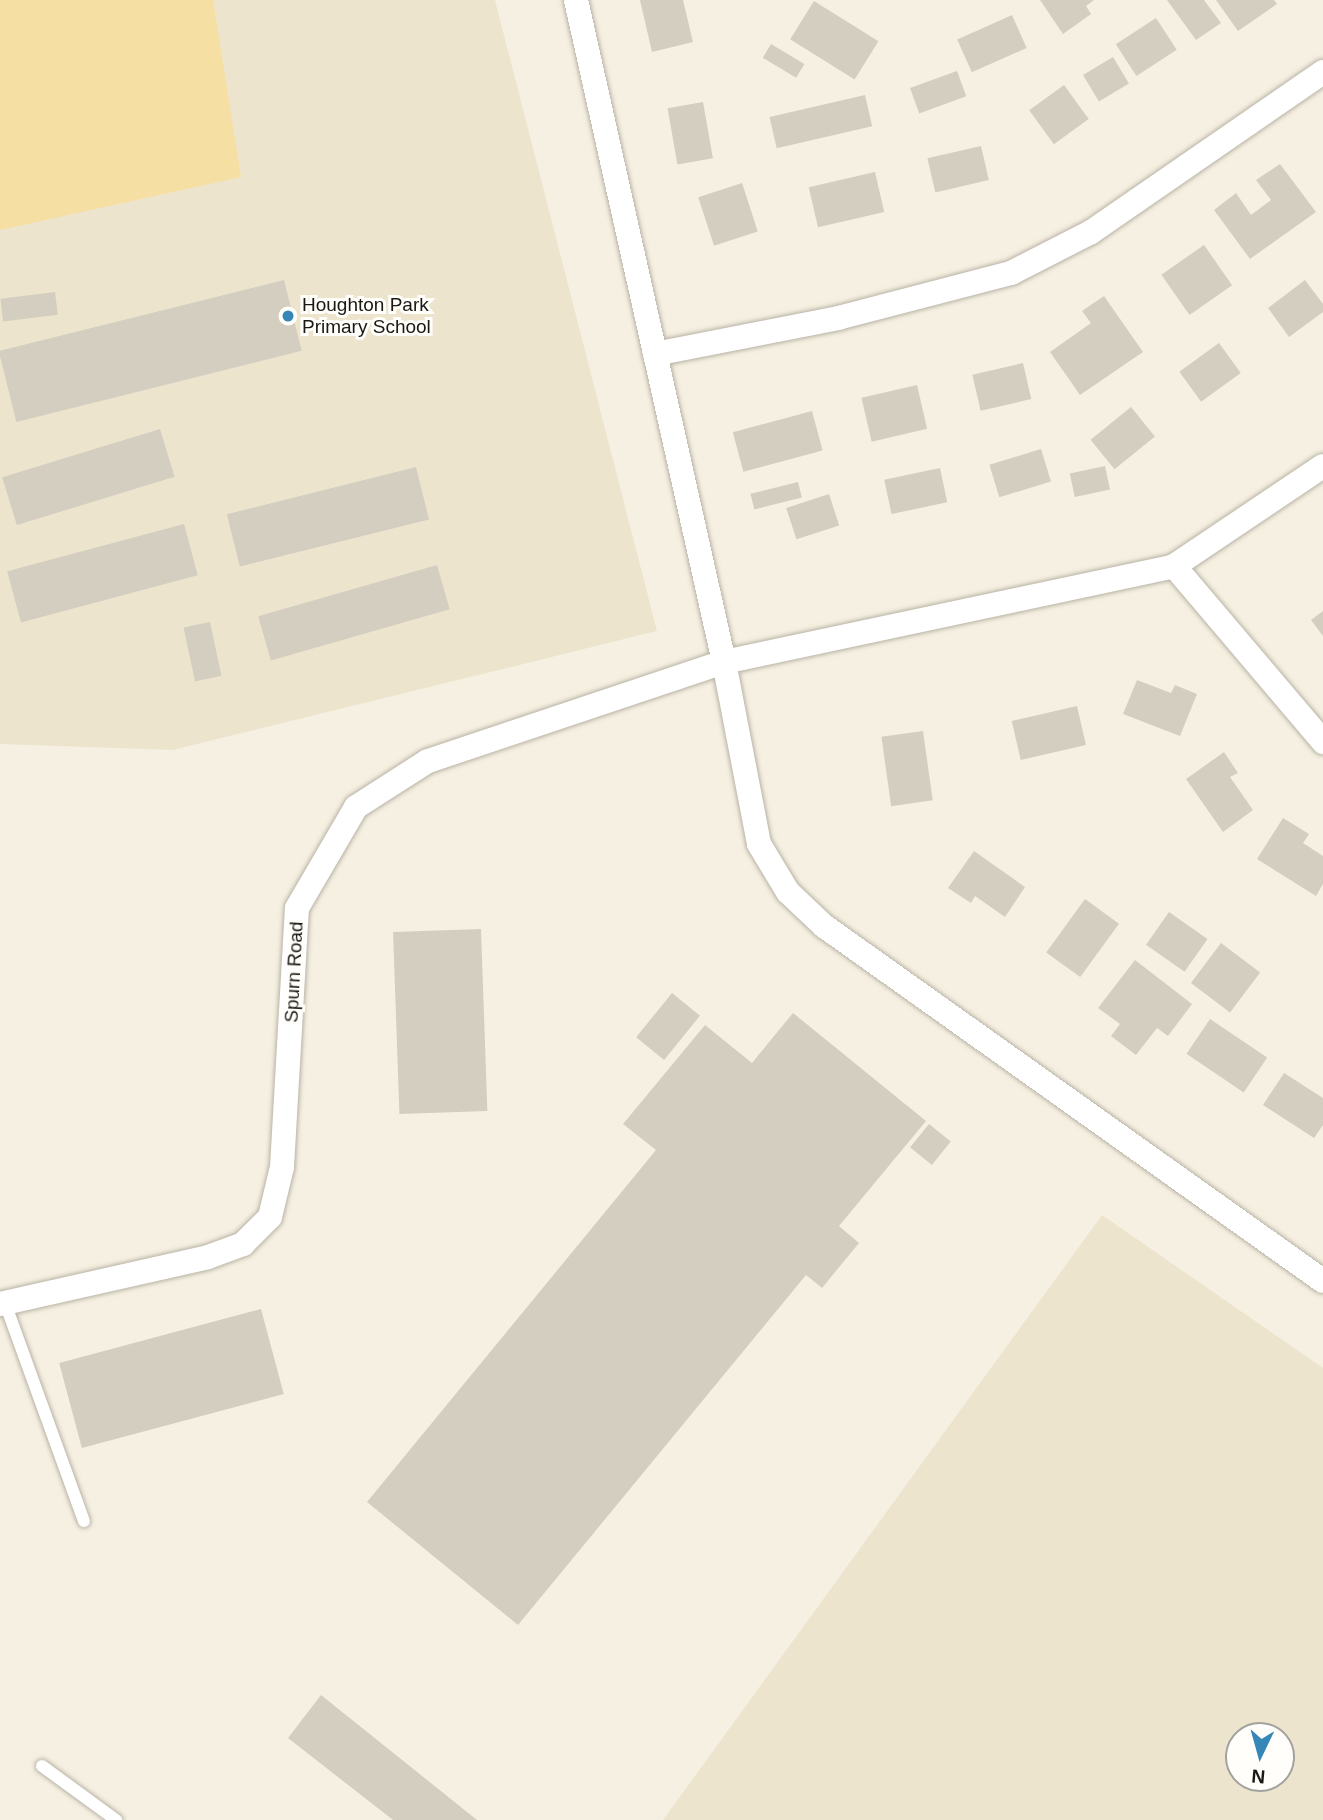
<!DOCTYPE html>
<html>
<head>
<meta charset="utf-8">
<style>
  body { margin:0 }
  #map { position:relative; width:1323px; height:1820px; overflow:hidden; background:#f6f0e2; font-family:Helvetica,sans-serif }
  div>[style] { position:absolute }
  .built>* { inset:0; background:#ede4ce }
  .green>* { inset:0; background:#f6dfa2 }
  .building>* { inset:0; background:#d4cec0; transform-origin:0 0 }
  .roads { filter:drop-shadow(0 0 2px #b8b3a5) drop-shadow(0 0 2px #b8b3a5) }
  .lane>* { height:12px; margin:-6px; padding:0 6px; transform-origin:6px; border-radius:6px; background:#fff }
  .street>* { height:24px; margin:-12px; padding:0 12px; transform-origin:12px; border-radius:12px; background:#fff }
  .dots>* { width:19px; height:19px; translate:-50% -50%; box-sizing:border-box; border:4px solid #fffefb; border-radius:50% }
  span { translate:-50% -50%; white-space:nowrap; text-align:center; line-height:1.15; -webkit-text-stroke:6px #fffefb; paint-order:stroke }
  .poi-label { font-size:19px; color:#1a1813 }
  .left { translate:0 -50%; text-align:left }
  .street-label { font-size:19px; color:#1a1813 }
  .north { position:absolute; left:1225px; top:1722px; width:70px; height:70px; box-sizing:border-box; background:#fffefb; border:2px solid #a3a29e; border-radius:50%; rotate:185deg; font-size:19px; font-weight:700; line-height:28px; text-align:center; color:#1a1813 }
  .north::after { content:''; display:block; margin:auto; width:24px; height:32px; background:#3686b8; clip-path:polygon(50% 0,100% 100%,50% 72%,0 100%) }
</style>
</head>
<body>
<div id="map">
  <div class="built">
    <i style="clip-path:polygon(0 0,495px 0,657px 631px,173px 750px,0 744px)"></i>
    <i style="clip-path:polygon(evenodd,1102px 1215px,1323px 1368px,1323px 1820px,663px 1820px,1102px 1215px,1281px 1736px,1281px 1778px,1239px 1778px,1239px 1736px,1281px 1736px)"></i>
  </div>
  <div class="green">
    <i style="clip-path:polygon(0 0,213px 0,241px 177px,0 230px)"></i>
  </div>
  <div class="building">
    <i style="clip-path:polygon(640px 0,683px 0,693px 42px,652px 52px)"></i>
    <i style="clip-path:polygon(1040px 0,1094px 0,1086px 6px,1091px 14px,1063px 34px)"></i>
    <i style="clip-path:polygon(1167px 0,1204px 0,1221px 23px,1196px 40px)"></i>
    <i style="clip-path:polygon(1216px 0,1274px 0,1277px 4px,1238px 31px)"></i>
    <i style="left:814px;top:1px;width:76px;height:45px;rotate:32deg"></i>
    <i style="left:1012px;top:15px;width:36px;height:60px;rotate:66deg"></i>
    <i style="left:1156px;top:18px;width:38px;height:48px;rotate:57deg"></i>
    <i style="left:771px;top:44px;width:39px;height:16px;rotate:31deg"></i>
    <i style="left:1113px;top:57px;width:31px;height:35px;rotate:59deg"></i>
    <i style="left:957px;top:71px;width:27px;height:50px;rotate:70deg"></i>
    <i style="left:1064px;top:85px;width:42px;height:43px;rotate:54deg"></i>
    <i style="left:865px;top:95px;width:32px;height:98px;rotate:77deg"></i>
    <i style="left:703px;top:102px;width:57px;height:36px;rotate:80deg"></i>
    <i style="left:981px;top:146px;width:35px;height:55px;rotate:77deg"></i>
    <i style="clip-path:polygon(1280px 164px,1316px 212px,1250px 259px,1214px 210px,1236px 193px,1251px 215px,1271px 200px,1256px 180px)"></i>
    <i style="left:875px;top:172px;width:41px;height:68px;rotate:77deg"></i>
    <i style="left:742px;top:183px;width:51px;height:46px;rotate:72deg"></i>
    <i style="left:1204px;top:245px;width:49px;height:52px;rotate:55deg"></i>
    <i style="left:284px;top:280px;width:73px;height:294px;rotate:76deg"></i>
    <i style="clip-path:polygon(1305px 280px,1323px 304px,1323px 312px,1289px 337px,1268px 308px)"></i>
    <i style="left:55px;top:292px;width:23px;height:55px;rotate:83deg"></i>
    <i style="clip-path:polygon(1104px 296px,1143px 352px,1080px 395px,1050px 352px,1091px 323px,1082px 311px)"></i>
    <i style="left:1219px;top:343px;width:37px;height:49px;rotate:54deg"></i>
    <i style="left:1023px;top:363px;width:37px;height:52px;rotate:77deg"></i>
    <i style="left:917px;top:385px;width:45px;height:57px;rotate:77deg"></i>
    <i style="left:1131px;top:407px;width:38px;height:52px;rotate:51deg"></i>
    <i style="left:812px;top:411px;width:41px;height:82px;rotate:75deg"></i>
    <i style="left:160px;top:429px;width:50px;height:165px;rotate:73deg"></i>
    <i style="left:1041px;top:449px;width:34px;height:54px;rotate:73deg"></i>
    <i style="left:1105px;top:466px;width:24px;height:36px;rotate:78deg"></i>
    <i style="left:416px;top:467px;width:54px;height:195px;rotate:76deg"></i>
    <i style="left:940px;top:468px;width:35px;height:57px;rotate:78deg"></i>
    <i style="left:798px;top:482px;width:16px;height:49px;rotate:76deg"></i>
    <i style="left:829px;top:494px;width:33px;height:45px;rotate:72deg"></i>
    <i style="left:184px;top:524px;width:53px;height:183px;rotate:75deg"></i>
    <i style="left:437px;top:565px;width:46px;height:186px;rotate:74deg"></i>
    <i style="clip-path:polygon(1323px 611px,1323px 636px,1311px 620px)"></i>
    <i style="left:210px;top:622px;width:55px;height:27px;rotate:78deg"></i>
    <i style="clip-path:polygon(1137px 680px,1171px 693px,1175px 685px,1197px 694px,1180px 736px,1123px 714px)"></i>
    <i style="left:1077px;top:706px;width:40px;height:67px;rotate:77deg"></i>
    <i style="left:923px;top:731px;width:70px;height:42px;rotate:82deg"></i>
    <i style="clip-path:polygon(1224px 752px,1238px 773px,1230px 777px,1253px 810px,1223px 832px,1186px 779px)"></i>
    <i style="clip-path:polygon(1283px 818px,1309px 834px,1303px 843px,1323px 856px,1323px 884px,1316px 896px,1257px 859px)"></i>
    <i style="clip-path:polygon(974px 851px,1025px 887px,1005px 917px,975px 896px,971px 903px,948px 888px)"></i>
    <i style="left:1085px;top:899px;width:42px;height:66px;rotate:36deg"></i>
    <i style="left:1169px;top:912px;width:47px;height:40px;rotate:35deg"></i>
    <i style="left:481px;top:929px;width:182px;height:88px;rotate:88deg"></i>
    <i style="left:1221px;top:943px;width:49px;height:50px;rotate:37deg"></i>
    <i style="clip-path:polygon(1135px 960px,1192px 1004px,1168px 1036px,1157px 1028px,1136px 1055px,1111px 1036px,1120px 1024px,1098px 1008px)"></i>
    <i style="left:672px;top:993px;width:36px;height:57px;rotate:39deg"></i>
    <i style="clip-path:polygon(793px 1013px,926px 1121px,839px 1226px,859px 1243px,822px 1288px,806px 1275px,518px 1625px,367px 1502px,656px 1150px,623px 1124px,705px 1025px,752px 1063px)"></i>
    <i style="left:1210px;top:1019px;width:69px;height:42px;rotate:34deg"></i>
    <i style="clip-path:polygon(1284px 1073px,1323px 1098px,1323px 1125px,1314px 1138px,1263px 1105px)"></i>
    <i style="left:929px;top:1124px;width:28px;height:30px;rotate:39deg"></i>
    <i style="left:261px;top:1309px;width:88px;height:209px;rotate:75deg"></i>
    <i style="clip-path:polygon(321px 1695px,477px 1820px,393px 1820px,288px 1738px)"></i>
  </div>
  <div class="roads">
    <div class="lane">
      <i style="left:5px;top:1303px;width:232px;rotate:70.1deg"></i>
      <i style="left:42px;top:1766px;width:92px;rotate:36.1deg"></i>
    </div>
    <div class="street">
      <i style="left:576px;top:0;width:678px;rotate:77.4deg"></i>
      <i style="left:724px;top:662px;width:185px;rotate:79.1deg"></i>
      <i style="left:759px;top:844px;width:56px;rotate:58.9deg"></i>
      <i style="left:788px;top:892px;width:50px;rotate:43.4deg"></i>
      <i style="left:824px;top:926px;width:612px;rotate:35.43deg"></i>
      <i style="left:655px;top:354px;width:187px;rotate:-11.1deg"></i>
      <i style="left:838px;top:318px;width:179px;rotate:-14.6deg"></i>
      <i style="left:1011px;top:273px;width:90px;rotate:-27.1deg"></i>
      <i style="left:1091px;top:232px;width:282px;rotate:-34.6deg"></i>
      <i style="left:1174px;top:566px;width:231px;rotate:49.7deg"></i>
      <i style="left:0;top:1304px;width:213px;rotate:-12.7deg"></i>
      <i style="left:208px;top:1257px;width:37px;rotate:-20deg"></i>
      <i style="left:243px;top:1244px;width:38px;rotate:-45deg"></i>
      <i style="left:270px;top:1217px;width:51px;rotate:-76.5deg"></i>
      <i style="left:282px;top:1167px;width:259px;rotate:-86.7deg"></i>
      <i style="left:297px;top:908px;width:117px;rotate:-59.7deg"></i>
      <i style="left:356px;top:807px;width:85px;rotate:-32.6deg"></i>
      <i style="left:428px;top:761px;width:312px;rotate:-18.5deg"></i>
      <i style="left:724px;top:662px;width:460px;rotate:-12deg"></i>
      <i style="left:1174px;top:566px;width:179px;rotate:-33.9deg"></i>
    </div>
  </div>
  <div class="dots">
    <i style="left:288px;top:316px;background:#3686b8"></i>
  </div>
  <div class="poi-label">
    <span class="left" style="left:302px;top:316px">Houghton Park<br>Primary School</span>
  </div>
  <div class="street-label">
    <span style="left:294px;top:972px;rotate:-87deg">Spurn Road</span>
  </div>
  <div class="north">N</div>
</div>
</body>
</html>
